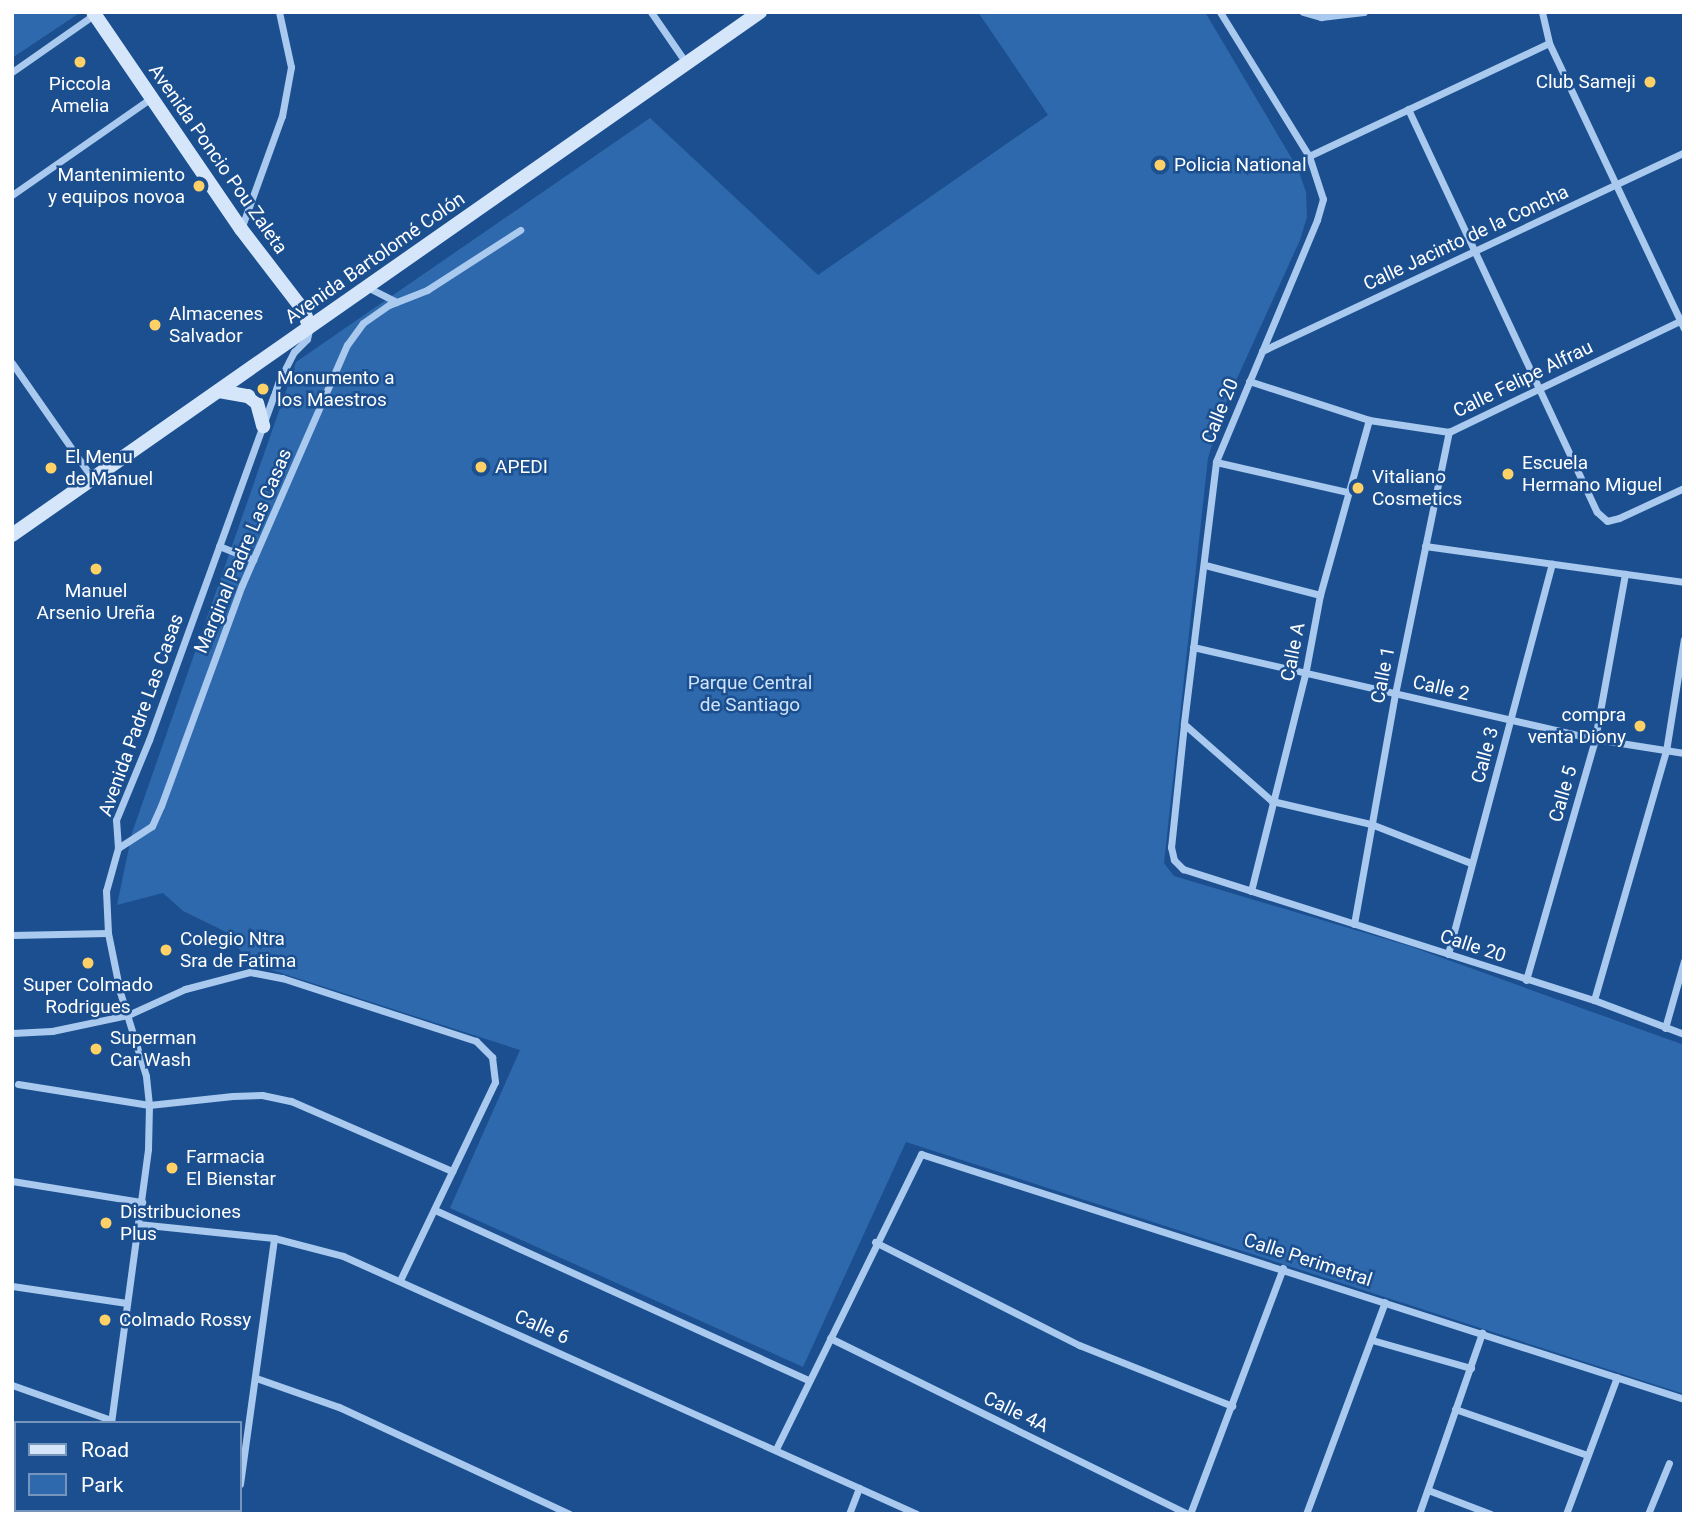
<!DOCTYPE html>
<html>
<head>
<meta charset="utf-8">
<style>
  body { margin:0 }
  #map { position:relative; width:1696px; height:1526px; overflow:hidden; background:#1b4f8f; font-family:Roboto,sans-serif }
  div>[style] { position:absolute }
  .green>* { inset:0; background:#2e69ad }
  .minor>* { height:7px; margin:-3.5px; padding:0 3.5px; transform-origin:3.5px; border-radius:3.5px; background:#a9c9ee }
  .secondary>* { height:14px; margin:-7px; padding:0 7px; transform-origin:7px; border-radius:7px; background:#d6e6fa }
  .dots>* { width:19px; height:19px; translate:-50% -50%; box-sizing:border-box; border:4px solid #1b4f8f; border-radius:50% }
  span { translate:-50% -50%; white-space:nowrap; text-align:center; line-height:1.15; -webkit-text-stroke:5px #1b4f8f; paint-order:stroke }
  .poi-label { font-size:19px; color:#fff }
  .right { translate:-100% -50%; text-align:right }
  .left { translate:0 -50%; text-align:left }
  .street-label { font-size:19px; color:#fff }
  .park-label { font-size:19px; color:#cfe3fa }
  .frame { position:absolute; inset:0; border:14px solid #fff; pointer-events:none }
  .legend { position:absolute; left:14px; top:1421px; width:228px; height:91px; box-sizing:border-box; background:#1b4f8f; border:2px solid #7695bc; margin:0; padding:9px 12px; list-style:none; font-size:21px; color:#fff }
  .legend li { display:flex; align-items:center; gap:14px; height:35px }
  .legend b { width:35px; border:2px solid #7695bc }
</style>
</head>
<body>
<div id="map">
  <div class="green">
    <i style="clip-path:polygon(12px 12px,81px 12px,12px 58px)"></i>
    <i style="clip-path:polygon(978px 12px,1205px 12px,1298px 169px,1306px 192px,1307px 217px,1300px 240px,1224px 407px,1208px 458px,1164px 863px,1174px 876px,1409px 946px,1684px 1045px,1684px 1394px,906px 1142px,803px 1367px,450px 1208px,520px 1050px,250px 963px,226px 932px,183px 911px,163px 893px,117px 905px,132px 833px,296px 362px,650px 118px,818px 275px,1048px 115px)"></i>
  </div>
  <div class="minor">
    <i style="left:651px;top:12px;width:62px;rotate:55.5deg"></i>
    <i style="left:1220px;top:12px;width:169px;rotate:58.3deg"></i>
    <i style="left:1309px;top:156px;width:45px;rotate:72deg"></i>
    <i style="left:1323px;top:199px;width:22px;rotate:106deg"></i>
    <i style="left:1317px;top:220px;width:262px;rotate:112.7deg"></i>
    <i style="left:1216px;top:462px;width:264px;rotate:97deg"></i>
    <i style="left:1184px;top:724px;width:124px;rotate:96deg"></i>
    <i style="left:1171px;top:847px;width:13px;rotate:77deg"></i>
    <i style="left:1174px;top:860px;width:13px;rotate:45deg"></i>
    <i style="left:1183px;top:869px;width:431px;rotate:17.7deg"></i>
    <i style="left:1594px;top:1000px;width:96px;rotate:20.7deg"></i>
    <i style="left:1303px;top:12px;width:19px;rotate:16deg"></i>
    <i style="left:1321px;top:17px;width:43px;rotate:-6.6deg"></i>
    <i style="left:1542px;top:12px;width:32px;rotate:77deg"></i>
    <i style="left:1549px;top:43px;width:316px;rotate:64.7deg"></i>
    <i style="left:12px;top:72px;width:101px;rotate:-34.9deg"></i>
    <i style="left:1408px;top:109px;width:445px;rotate:64.9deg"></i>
    <i style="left:1597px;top:512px;width:13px;rotate:42deg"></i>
    <i style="left:1607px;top:521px;width:12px;rotate:-14deg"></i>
    <i style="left:1619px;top:518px;width:72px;rotate:-24.8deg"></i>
    <i style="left:1309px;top:156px;width:265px;rotate:-25.2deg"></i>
    <i style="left:12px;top:195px;width:169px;rotate:-34.9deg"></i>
    <i style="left:241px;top:229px;width:120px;rotate:-70.1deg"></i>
    <i style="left:282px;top:116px;width:50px;rotate:-79.6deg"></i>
    <i style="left:291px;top:67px;width:56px;rotate:-102.3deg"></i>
    <i style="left:367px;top:287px;width:33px;rotate:27deg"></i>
    <i style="left:1262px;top:351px;width:467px;rotate:-25.2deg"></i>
    <i style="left:12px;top:363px;width:141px;rotate:55.1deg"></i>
    <i style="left:1249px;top:381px;width:126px;rotate:18deg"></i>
    <i style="left:1369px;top:420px;width:81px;rotate:8.5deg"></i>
    <i style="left:1449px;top:432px;width:261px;rotate:-25.7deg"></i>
    <i style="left:1216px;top:462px;width:134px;rotate:12.9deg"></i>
    <i style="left:219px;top:546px;width:37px;rotate:22deg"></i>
    <i style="left:1425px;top:546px;width:261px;rotate:7.9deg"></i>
    <i style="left:1205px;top:565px;width:119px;rotate:14.6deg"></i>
    <i style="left:1193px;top:647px;width:412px;rotate:12.9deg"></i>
    <i style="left:1595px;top:739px;width:90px;rotate:8.9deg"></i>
    <i style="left:1184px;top:724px;width:117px;rotate:41.2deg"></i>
    <i style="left:1272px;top:801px;width:102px;rotate:13.1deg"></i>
    <i style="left:1371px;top:824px;width:107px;rotate:21.3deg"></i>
    <i style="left:118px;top:848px;width:40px;rotate:-32.9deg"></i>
    <i style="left:152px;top:826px;width:22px;rotate:-66deg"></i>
    <i style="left:161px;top:806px;width:235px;rotate:-69.9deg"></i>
    <i style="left:242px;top:585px;width:262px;rotate:-66.4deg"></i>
    <i style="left:347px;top:345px;width:27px;rotate:-54deg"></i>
    <i style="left:363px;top:323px;width:32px;rotate:-35deg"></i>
    <i style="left:389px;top:305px;width:41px;rotate:-21.5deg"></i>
    <i style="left:427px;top:290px;width:111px;rotate:-32.8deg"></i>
    <i style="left:1251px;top:891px;width:223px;rotate:-76deg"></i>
    <i style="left:1305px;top:675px;width:81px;rotate:-79.4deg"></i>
    <i style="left:1320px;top:595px;width:182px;rotate:-74.4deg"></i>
    <i style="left:1354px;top:924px;width:234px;rotate:-79.9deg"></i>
    <i style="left:1395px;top:694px;width:268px;rotate:-78.4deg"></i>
    <i style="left:12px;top:935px;width:96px;rotate:-1.2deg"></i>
    <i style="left:1448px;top:954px;width:404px;rotate:-75.1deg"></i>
    <i style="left:1526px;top:980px;width:251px;rotate:-74deg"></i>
    <i style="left:1595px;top:739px;width:168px;rotate:-79.7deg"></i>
    <i style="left:1594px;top:1000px;width:259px;rotate:-73.9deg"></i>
    <i style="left:1666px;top:751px;width:113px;rotate:-80.9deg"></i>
    <i style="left:1665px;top:1028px;width:70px;rotate:-74.2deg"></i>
    <i style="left:12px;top:1033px;width:40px;rotate:-2.9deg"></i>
    <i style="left:52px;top:1031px;width:78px;rotate:-11.9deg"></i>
    <i style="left:128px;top:1015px;width:63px;rotate:-24.5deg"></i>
    <i style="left:185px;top:989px;width:67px;rotate:-14.7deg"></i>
    <i style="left:250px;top:972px;width:33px;rotate:11deg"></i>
    <i style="left:282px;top:978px;width:204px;rotate:18deg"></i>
    <i style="left:476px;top:1041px;width:23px;rotate:45deg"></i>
    <i style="left:492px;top:1057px;width:25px;rotate:83deg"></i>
    <i style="left:495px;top:1082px;width:220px;rotate:115.6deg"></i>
    <i style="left:18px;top:1084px;width:133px;rotate:9.1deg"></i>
    <i style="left:149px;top:1105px;width:84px;rotate:-6.1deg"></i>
    <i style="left:233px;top:1096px;width:29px;rotate:-2deg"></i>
    <i style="left:262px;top:1095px;width:30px;rotate:12deg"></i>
    <i style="left:291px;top:1101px;width:176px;rotate:23.5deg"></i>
    <i style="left:12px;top:1181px;width:132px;rotate:9.2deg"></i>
    <i style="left:435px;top:1210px;width:410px;rotate:24.5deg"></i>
    <i style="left:138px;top:1224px;width:137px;rotate:5.9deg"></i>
    <i style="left:274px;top:1238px;width:71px;rotate:14.6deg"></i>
    <i style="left:343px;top:1256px;width:629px;rotate:24.2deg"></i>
    <i style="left:875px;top:1242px;width:229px;rotate:26.8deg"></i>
    <i style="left:1079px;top:1345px;width:165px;rotate:21.7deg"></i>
    <i style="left:12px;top:1286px;width:116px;rotate:8.4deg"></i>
    <i style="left:830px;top:1338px;width:399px;rotate:26.2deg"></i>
    <i style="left:1372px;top:1340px;width:103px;rotate:15.8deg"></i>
    <i style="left:256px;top:1378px;width:88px;rotate:19.3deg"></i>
    <i style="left:339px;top:1407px;width:254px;rotate:24.9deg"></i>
    <i style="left:12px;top:1385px;width:105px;rotate:19.5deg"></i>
    <i style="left:1455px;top:1409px;width:140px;rotate:19.2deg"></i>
    <i style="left:111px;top:1423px;width:276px;rotate:-82.3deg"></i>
    <i style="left:148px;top:1149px;width:44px;rotate:-88.7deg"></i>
    <i style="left:149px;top:1105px;width:29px;rotate:-96deg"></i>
    <i style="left:146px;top:1076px;width:88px;rotate:-107.2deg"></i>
    <i style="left:120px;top:992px;width:60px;rotate:-101.5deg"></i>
    <i style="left:108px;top:933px;width:42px;rotate:-92.7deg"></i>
    <i style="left:106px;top:891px;width:45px;rotate:-74.4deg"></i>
    <i style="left:118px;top:848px;width:28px;rotate:-94deg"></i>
    <i style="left:116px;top:820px;width:87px;rotate:-67.6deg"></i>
    <i style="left:149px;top:740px;width:382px;rotate:-70.1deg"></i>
    <i style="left:279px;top:381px;width:33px;rotate:-63deg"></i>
    <i style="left:294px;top:352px;width:18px;rotate:-45deg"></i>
    <i style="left:307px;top:339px;width:9px;rotate:-77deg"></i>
    <i style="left:776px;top:1449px;width:329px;rotate:-63.8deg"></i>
    <i style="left:921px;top:1154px;width:801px;rotate:17.8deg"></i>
    <i style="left:240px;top:1484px;width:248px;rotate:-82.1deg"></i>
    <i style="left:1428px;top:1490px;width:67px;rotate:20.9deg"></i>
    <i style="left:98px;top:1514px;width:4px;rotate:-90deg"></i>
    <i style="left:235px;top:1514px;width:4px;rotate:-76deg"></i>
    <i style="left:849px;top:1514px;width:28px;rotate:-69deg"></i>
    <i style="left:1190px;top:1514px;width:263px;rotate:-69.3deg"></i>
    <i style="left:1306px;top:1514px;width:226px;rotate:-69.6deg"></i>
    <i style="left:1419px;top:1514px;width:192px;rotate:-70.8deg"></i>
    <i style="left:1566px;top:1514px;width:146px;rotate:-69.6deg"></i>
    <i style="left:1648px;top:1514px;width:55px;rotate:-67.6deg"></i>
  </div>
  <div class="secondary">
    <i style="left:93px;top:12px;width:263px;rotate:55.7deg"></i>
    <i style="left:241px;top:229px;width:103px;rotate:52.5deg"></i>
    <i style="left:304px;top:311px;width:16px;rotate:72deg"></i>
    <i style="left:219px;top:391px;width:29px;rotate:10deg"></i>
    <i style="left:248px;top:396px;width:11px;rotate:38deg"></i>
    <i style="left:257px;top:403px;width:24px;rotate:75deg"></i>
    <i style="left:12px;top:535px;width:913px;rotate:-34.96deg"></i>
  </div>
  <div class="dots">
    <i style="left:80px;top:62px;background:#ffd166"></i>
    <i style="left:1650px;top:82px;background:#ffd166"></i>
    <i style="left:1160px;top:165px;background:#ffd166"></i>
    <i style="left:199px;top:186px;background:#ffd166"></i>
    <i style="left:155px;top:325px;background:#ffd166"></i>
    <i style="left:263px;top:389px;background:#ffd166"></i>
    <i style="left:481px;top:467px;background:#ffd166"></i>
    <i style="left:51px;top:468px;background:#ffd166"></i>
    <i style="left:1508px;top:474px;background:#ffd166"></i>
    <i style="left:1358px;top:488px;background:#ffd166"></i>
    <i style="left:96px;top:569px;background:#ffd166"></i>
    <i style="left:1640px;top:726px;background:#ffd166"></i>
    <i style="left:166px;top:950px;background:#ffd166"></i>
    <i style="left:88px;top:963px;background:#ffd166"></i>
    <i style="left:96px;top:1049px;background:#ffd166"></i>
    <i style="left:172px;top:1168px;background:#ffd166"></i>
    <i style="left:106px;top:1223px;background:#ffd166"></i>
    <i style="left:105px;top:1320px;background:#ffd166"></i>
  </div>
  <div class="poi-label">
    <span class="right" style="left:1636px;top:82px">Club Sameji</span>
    <span style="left:80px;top:95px">Piccola<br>Amelia</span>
    <span class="left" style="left:1174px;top:165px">Policia National</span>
    <span class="right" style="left:185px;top:186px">Mantenimiento<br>y equipos novoa</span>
    <span class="left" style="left:169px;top:325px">Almacenes<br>Salvador</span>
    <span class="left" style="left:277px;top:389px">Monumento a<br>los Maestros</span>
    <span class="left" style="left:65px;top:468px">El Menu<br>de Manuel</span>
    <span class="left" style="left:1522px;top:474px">Escuela<br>Hermano Miguel</span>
    <span class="left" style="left:495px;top:467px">APEDI</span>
    <span class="left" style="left:1372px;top:488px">Vitaliano<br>Cosmetics</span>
    <span style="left:96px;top:602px">Manuel<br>Arsenio Ureña</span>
    <span class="right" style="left:1626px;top:726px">compra<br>venta Diony</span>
    <span class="left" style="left:180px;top:950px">Colegio Ntra<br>Sra de Fatima</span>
    <span style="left:88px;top:996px">Super Colmado<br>Rodrigues</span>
    <span class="left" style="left:110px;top:1049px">Superman<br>Car Wash</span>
    <span class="left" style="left:186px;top:1168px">Farmacia<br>El Bienstar</span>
    <span class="left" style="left:120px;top:1223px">Distribuciones<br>Plus</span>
    <span class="left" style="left:119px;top:1320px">Colmado Rossy</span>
  </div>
  <div class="street-label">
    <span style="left:218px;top:159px;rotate:55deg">Avenida Poncio Pou Zaleta</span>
    <span style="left:1466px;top:238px;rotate:-25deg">Calle Jacinto de la Concha</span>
    <span style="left:375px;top:258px;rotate:-35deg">Avenida Bartolomé Colón</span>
    <span style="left:1523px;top:379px;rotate:-26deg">Calle Felipe Alfrau</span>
    <span style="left:1220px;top:411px;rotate:-68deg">Calle 20</span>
    <span style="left:243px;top:551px;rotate:-67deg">Marginal Padre Las Casas</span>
    <span style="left:1293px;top:652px;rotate:-79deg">Calle A</span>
    <span style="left:1383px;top:675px;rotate:-79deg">Calle 1</span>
    <span style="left:1441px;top:688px;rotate:13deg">Calle 2</span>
    <span style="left:141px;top:715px;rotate:-70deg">Avenida Padre Las Casas</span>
    <span style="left:1485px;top:755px;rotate:-75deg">Calle 3</span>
    <span style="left:1563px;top:794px;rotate:-74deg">Calle 5</span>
    <span style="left:1473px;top:946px;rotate:18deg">Calle 20</span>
    <span style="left:1308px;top:1260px;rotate:18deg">Calle Perimetral</span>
    <span style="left:542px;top:1327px;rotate:24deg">Calle 6</span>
    <span style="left:1016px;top:1412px;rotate:26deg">Calle 4A</span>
  </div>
  <div class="park-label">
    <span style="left:750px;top:694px">Parque Central<br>de Santiago</span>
  </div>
  <div class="frame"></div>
  <ul class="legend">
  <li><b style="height:9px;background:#d6e6fa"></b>Road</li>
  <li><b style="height:19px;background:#2e69ad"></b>Park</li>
  </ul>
</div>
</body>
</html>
